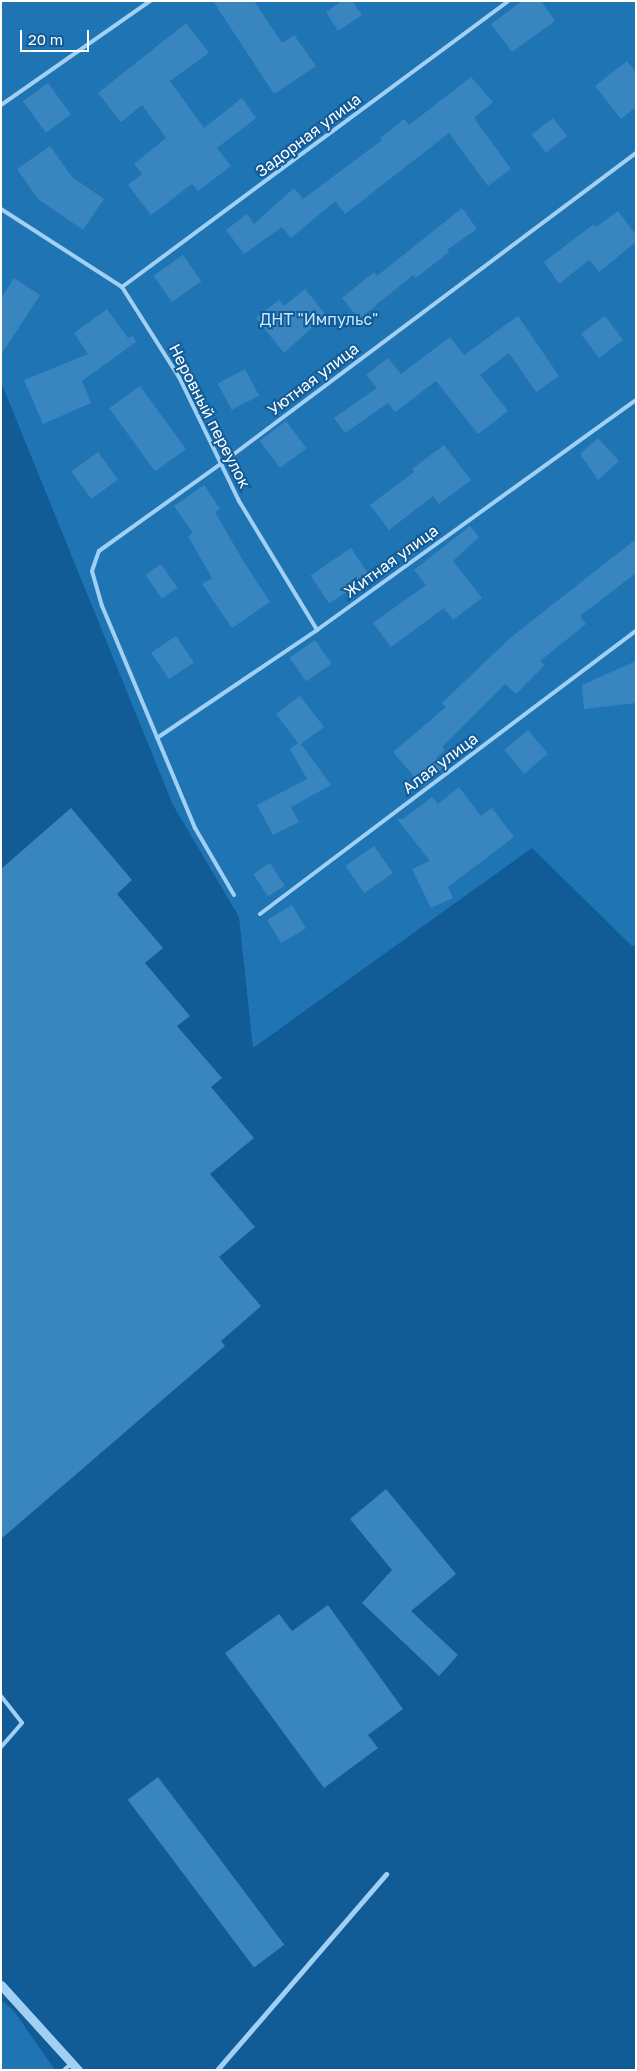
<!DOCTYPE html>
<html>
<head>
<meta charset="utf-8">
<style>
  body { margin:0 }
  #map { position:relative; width:637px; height:2071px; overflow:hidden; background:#115b97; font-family:"Golos Text",sans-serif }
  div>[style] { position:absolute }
  .green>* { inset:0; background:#1f75b4 }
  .building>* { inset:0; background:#3985bf; transform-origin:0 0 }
  .service>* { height:4px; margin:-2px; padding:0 2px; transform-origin:2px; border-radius:2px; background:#a1d0f4 }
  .minor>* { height:5px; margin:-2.5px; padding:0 2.5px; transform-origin:2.5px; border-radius:2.5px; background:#a1d0f4 }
  .tertiary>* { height:9px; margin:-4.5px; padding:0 4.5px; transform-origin:4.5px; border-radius:4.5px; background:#a1d0f4 }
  span { translate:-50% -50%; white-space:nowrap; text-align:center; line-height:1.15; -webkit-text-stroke:4px #115b97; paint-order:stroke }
  .street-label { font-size:16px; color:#fff }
  .park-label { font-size:16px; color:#c9e7fe }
  .frame { position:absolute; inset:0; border:2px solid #fff; pointer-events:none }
  .scale { position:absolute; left:20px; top:30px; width:69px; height:22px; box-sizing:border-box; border:2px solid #fff; border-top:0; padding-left:6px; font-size:15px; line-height:18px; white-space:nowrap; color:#fff; -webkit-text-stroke:4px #115b97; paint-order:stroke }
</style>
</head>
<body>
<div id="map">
  <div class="green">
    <i style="clip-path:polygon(1px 1px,636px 1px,636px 946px,632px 946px,532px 848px,253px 1048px,239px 917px,173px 805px,1px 382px)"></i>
    <i style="clip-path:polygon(1px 2000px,13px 2010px,55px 2070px,1px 2070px)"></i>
  </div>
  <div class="building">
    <i style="clip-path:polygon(213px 1px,254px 1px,282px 43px,294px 35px,316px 66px,274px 94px)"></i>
    <i style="clip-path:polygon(342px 1px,352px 1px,362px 15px,338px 31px,326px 12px)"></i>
    <i style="clip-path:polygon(522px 1px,541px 1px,555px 21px,512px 52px,491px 24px)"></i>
    <i style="clip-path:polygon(186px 23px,209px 53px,170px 81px,204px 128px,242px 98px,256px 118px,217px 148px,231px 166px,198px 191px,192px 184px,151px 215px,128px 185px,142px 174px,134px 164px,166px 138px,142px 105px,121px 122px,98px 93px)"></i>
    <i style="clip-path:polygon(627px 61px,636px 72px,636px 107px,621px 119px,595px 86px)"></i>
    <i style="clip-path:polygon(471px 77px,493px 102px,474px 118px,511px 169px,488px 186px,449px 133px,345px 214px,335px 201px,291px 238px,282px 227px,244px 254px,226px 230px,247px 214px,254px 224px,294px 188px,303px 199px,382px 140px,380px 138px,404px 119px,409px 125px)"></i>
    <i style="left:48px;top:83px;width:39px;height:31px;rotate:54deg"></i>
    <i style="left:553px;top:118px;width:23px;height:27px;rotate:52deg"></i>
    <i style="clip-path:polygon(50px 146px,72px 177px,104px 199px,83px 230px,38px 199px,17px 169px)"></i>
    <i style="clip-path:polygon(462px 208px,477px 229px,447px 250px,449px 252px,416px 278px,413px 275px,359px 319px,342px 298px,374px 272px,377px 276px)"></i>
    <i style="clip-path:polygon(618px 211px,636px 235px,636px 242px,599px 272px,589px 260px,559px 284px,544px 262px,594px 224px,596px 227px)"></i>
    <i style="left:183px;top:255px;width:32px;height:36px;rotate:55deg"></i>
    <i style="clip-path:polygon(14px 278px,40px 295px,1px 355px,1px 298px)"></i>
    <i style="clip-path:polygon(305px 289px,326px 315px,284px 353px,256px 318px,279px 300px,284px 306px)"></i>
    <i style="clip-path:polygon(107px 309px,128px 338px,133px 336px,136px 342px,82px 381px,91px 403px,43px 424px,24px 380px,88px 354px,74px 333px)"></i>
    <i style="clip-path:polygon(518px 316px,559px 376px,536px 392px,509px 353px,480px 375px,508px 411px,478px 434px,436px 381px,395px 412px,388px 403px,345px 433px,334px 418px,377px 388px,366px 375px,388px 358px,401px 374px,450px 337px,464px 355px)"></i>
    <i style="left:605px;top:316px;width:30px;height:30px;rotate:53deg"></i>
    <i style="left:245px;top:369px;width:30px;height:31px;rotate:62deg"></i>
    <i style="left:140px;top:386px;width:78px;height:38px;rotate:54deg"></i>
    <i style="left:286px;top:421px;width:34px;height:33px;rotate:53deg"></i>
    <i style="clip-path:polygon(598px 438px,619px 461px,598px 480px,580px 454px)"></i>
    <i style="clip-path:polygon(444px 445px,471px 480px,439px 504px,433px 496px,389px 530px,370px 505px,414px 472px,412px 469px)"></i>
    <i style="left:98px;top:452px;width:34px;height:33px;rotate:54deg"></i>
    <i style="clip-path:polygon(204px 485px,220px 509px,215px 512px,242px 559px,270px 602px,232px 628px,202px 584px,212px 578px,188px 536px,193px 533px,174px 506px)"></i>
    <i style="clip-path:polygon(470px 526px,479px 537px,453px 561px,482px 598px,453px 620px,444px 608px,391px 647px,373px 623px,426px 585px,414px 570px)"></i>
    <i style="clip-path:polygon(636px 539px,636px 573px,580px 616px,586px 624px,540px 661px,545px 665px,516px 694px,505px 684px,442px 747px,445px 750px,436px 758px,444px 767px,423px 787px,393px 752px,446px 707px,442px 703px,510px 638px)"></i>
    <i style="left:351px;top:548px;width:34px;height:49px;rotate:56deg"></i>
    <i style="left:161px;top:564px;width:29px;height:19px;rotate:55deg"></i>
    <i style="left:176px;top:636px;width:32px;height:30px;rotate:56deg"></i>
    <i style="left:315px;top:640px;width:29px;height:31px;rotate:55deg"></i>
    <i style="clip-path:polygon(636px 661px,636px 703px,584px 709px,582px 685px)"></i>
    <i style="clip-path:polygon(300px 696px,324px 727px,301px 744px,331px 785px,291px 807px,299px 822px,273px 835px,257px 805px,307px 779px,290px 749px,298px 743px,276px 714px)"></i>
    <i style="left:528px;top:730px;width:31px;height:31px;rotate:50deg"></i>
    <i style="clip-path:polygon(459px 787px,481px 816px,492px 808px,514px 837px,448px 887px,453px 898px,431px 908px,412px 869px,430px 861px,397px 819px,403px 819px,432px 797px,438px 804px)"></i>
    <i style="clip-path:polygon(71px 808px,132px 880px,117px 894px,163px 948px,145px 963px,190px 1016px,177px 1026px,222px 1078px,211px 1087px,254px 1138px,210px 1174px,255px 1227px,219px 1257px,261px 1306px,221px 1341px,225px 1346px,1px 1539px,1px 869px)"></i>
    <i style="left:374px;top:846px;width:33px;height:35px;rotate:55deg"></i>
    <i style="left:270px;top:863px;width:27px;height:20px;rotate:57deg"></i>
    <i style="left:292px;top:905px;width:27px;height:29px;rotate:59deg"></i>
    <i style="clip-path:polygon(386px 1489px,456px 1574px,411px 1611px,458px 1655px,439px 1676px,362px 1603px,392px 1570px,350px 1519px)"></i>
    <i style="clip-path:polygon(328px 1605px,403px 1709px,368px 1735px,378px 1748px,324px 1788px,225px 1653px,279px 1614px,292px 1631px)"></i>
    <i style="left:158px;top:1777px;width:210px;height:38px;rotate:53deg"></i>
  </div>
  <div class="service">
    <i style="left:1px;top:105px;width:182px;rotate:-34.9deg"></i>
    <i style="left:1px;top:209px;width:144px;rotate:32.8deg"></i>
    <i style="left:122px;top:287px;width:107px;rotate:57.7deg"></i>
    <i style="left:179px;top:377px;width:138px;rotate:64.2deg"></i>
    <i style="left:239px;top:501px;width:151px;rotate:58.8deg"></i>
    <i style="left:122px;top:287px;width:480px;rotate:-36.5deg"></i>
    <i style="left:157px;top:738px;width:193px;rotate:-34deg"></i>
    <i style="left:317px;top:630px;width:393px;rotate:-35.8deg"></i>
    <i style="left:234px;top:895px;width:78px;rotate:-120.2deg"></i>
    <i style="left:195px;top:828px;width:241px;rotate:-112.7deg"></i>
    <i style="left:102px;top:606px;width:36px;rotate:-106deg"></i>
    <i style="left:92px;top:571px;width:21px;rotate:-71deg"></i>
    <i style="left:99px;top:551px;width:151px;rotate:-35.6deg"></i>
    <i style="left:222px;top:463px;width:517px;rotate:-36.83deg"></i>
    <i style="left:260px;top:914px;width:471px;rotate:-37deg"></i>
    <i style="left:1px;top:1696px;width:34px;rotate:52deg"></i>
    <i style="left:22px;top:1723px;width:32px;rotate:131deg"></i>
    <i style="left:64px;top:2070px;width:11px;rotate:-41deg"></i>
  </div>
  <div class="minor">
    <i style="left:217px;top:2070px;width:259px;rotate:-49.2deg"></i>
  </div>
  <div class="tertiary">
    <i style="left:1px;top:1985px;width:115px;rotate:47.8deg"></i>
  </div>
  <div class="street-label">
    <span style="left:308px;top:135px;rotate:-37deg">Задорная улица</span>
    <span style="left:313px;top:379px;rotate:-37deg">Уютная улица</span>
    <span style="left:210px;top:416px;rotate:63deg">Неровный переулок</span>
    <span style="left:391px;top:561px;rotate:-36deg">Житная улица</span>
    <span style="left:440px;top:763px;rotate:-37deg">Алая улица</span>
  </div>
  <div class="park-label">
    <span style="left:319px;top:319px">ДНТ "Импульс"</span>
  </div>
  <div class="frame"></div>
  <div class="scale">20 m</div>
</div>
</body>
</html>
